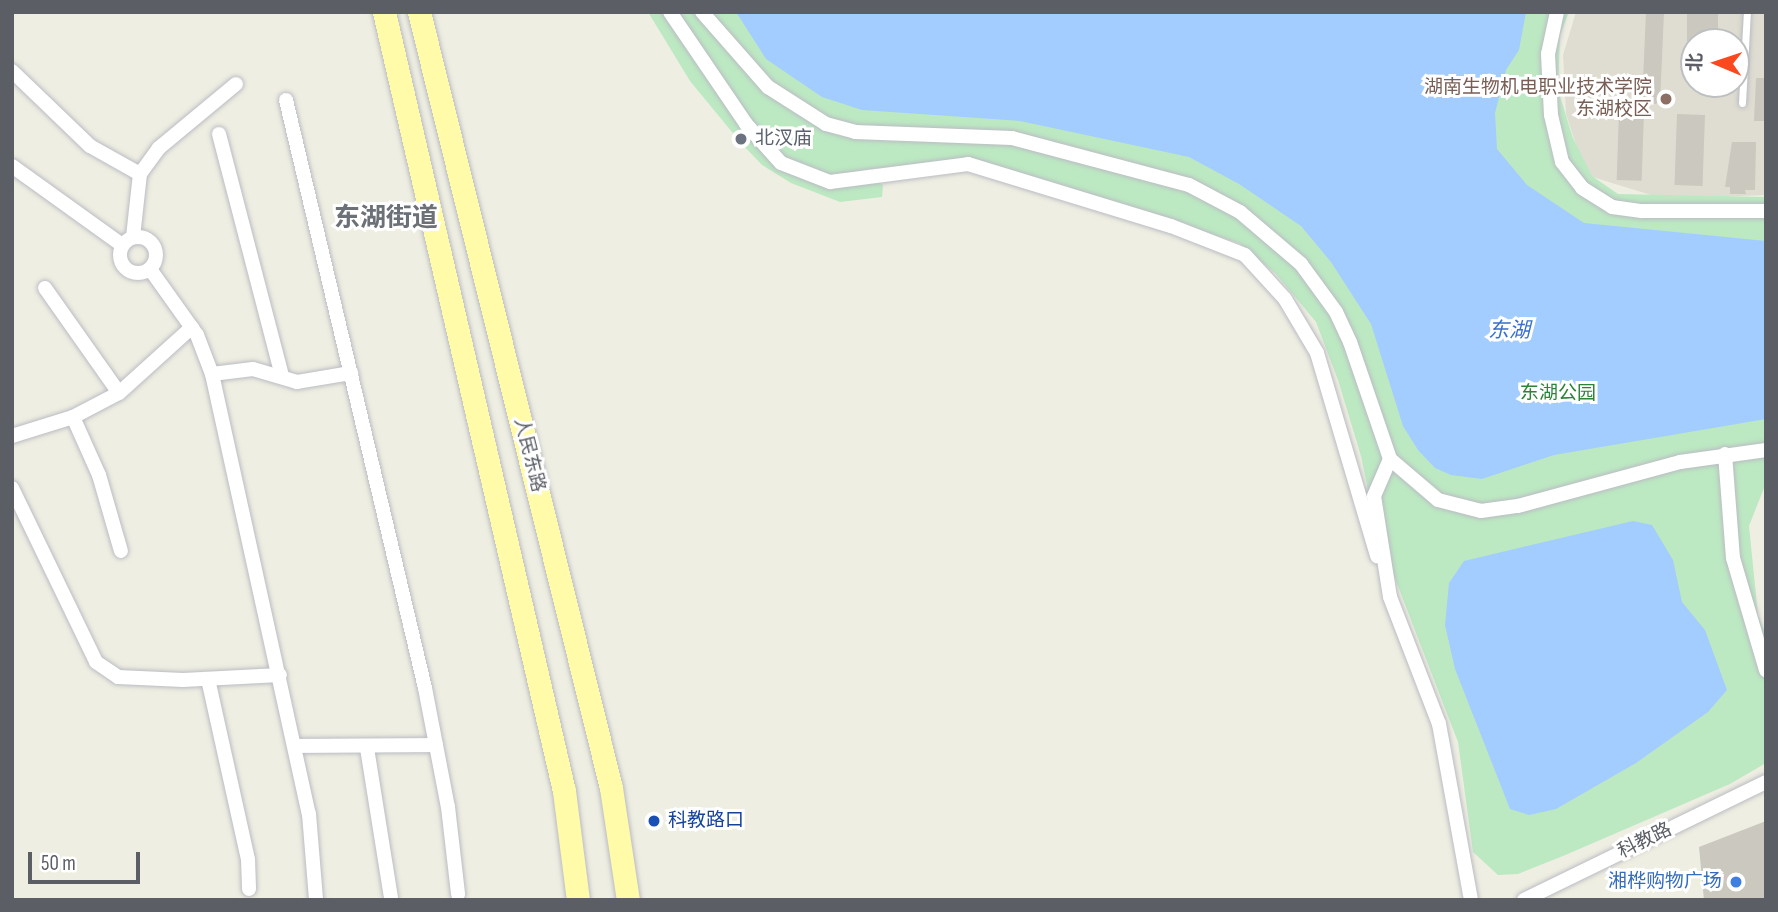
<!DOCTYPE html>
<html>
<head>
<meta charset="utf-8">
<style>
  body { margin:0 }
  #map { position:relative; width:1778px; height:912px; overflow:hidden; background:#efeee2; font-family:"Sofia Sans Condensed","Noto Sans SC",sans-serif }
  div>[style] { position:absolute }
  .education>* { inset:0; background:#dfddd1 }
  .green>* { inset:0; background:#bce9c2 }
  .water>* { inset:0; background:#a3ccff }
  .building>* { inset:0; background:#cac8bf; transform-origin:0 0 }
  .roads { filter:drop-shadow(0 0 2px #babcc3) drop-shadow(0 0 2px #babcc3) }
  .service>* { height:7px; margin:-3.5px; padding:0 3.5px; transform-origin:3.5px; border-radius:3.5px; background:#fff }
  .minor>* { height:14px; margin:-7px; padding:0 7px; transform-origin:7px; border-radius:7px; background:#fff }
  .minor>.ring { margin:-7px; padding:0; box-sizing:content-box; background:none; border:14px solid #fff; border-radius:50% }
  .primary>* { height:23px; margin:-11.5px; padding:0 11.5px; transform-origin:11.5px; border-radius:11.5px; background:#fffba8 }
  .dots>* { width:19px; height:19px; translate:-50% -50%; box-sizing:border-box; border:4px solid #fff; border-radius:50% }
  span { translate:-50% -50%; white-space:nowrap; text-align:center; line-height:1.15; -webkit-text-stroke:6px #fff; paint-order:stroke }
  .education-label { font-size:19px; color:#785e54 }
  .right { translate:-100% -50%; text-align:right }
  .worship-label { font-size:19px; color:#5b616d }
  .left { translate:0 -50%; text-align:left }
  .park-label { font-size:19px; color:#2c833a }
  .street-label { font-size:19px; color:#5b5e65 }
  .transit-label { font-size:19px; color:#164399 }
  .shop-label { font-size:19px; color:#366cbe }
  .water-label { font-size:21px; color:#3970ce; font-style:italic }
  .district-label { font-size:26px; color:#6c7077; font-weight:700 }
  .frame { position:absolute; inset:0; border:14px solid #5b5e65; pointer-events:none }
  .north { position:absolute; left:1680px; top:28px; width:70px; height:70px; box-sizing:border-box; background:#fff; border:2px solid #bdbfc1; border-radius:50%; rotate:272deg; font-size:19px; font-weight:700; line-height:28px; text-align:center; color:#5b5e65 }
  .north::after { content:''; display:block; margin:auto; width:24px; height:32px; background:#fa491e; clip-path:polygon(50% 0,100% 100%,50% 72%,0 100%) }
  .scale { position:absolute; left:28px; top:852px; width:112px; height:32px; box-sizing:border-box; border:4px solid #5b5e65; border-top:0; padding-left:9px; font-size:21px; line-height:24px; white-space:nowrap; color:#5b5e65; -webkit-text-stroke:5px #fff; paint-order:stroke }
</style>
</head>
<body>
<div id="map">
  <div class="education">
    <i style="clip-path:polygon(evenodd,1576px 12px,1766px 12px,1766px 195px,1664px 199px,1586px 175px,1566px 114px,1563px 55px,1576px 12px,1694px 42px,1736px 42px,1736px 84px,1694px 84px,1694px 42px)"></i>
  </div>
  <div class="green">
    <i style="clip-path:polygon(648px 12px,1569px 12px,1560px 35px,1558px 90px,1573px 138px,1592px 176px,1618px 194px,1766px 197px,1766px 483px,1749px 526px,1758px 615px,1766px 635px,1766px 763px,1730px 784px,1563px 856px,1518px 874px,1498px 875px,1473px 852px,1458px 742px,1376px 529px,1361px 456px,1338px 380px,1316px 322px,1276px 274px,1239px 243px,970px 158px,862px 170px,883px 185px,882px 197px,840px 202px,791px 183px,762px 165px,741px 143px,690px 81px)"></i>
  </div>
  <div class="water">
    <i style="clip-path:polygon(736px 12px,1526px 12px,1519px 50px,1506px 70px,1495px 113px,1497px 149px,1527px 185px,1584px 223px,1766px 241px,1766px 419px,1554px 455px,1482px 479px,1451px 475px,1435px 468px,1418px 450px,1403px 426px,1371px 324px,1331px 262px,1301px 226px,1239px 184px,1189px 157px,1020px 121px,862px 110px,822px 97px,766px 59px)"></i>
    <i style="clip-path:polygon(1633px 521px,1652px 525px,1673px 560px,1682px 602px,1705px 630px,1727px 690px,1708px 712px,1636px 763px,1556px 809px,1529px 815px,1510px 809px,1455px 669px,1445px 625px,1449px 583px,1464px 561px)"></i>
  </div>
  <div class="building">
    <i style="clip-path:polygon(1646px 12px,1664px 12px,1660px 102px,1655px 104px,1642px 103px)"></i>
    <i style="left:1687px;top:12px;width:31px;height:30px"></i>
    <i style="clip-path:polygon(1756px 78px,1766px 78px,1766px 121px,1754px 121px)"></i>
    <i style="left:1619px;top:112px;width:25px;height:68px;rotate:2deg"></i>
    <i style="left:1677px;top:114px;width:28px;height:71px;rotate:2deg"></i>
    <i style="clip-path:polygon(1732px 142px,1756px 142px,1755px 190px,1745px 190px,1746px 194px,1730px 194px,1730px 187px,1725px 187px)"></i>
    <i style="clip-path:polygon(1766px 821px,1766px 900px,1704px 900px,1699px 847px)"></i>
  </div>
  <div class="roads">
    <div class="service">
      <i style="left:1742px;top:103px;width:91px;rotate:-86.9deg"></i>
    </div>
    <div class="minor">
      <i style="left:670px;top:12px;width:135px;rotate:55.8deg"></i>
      <i style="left:746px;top:124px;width:52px;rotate:48.1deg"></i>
      <i style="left:781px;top:163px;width:53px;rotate:21.2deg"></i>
      <i style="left:830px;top:182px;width:139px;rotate:-7.4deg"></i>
      <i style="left:968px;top:164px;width:212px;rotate:17deg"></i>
      <i style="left:1171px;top:226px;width:79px;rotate:21.4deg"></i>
      <i style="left:1245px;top:255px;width:59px;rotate:47.7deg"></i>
      <i style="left:1285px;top:299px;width:63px;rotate:59.3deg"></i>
      <i style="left:1317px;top:353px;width:212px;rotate:73.5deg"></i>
      <i style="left:702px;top:12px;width:100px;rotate:48.7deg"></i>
      <i style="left:768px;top:87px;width:69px;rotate:32.5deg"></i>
      <i style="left:826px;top:124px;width:30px;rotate:15deg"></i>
      <i style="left:855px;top:132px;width:157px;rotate:2.2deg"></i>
      <i style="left:1012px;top:138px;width:183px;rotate:14.9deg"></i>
      <i style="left:1189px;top:185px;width:58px;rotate:27.9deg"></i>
      <i style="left:1240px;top:212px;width:80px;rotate:40.4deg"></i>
      <i style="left:1301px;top:264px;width:59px;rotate:53.9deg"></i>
      <i style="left:1336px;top:312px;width:33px;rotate:65deg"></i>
      <i style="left:1350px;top:342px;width:124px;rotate:71.1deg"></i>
      <i style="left:1390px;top:459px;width:40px;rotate:113.4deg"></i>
      <i style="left:1374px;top:496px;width:102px;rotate:81deg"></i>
      <i style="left:1390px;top:597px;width:136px;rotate:68.9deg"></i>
      <i style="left:1439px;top:724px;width:179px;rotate:79.7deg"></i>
      <i style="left:1557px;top:12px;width:43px;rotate:102.1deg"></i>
      <i style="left:1548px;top:54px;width:61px;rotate:87.2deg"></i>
      <i style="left:1551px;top:115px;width:48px;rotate:76.8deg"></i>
      <i style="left:1562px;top:162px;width:33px;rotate:52deg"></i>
      <i style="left:1582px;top:188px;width:36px;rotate:32deg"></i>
      <i style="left:1612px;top:207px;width:30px;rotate:8deg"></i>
      <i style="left:1642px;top:211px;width:124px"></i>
      <i style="left:12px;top:71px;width:108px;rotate:43.9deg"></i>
      <i style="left:90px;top:146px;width:57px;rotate:29.2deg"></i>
      <i style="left:286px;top:100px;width:604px;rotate:76.7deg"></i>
      <i style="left:425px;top:688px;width:121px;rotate:79.1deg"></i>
      <i style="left:448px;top:807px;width:88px;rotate:83.4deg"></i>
      <i style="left:219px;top:134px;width:250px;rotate:75.4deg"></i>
      <i style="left:12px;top:166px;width:135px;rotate:35.7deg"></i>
      <i class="ring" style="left:120px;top:237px;width:22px;height:22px"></i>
      <i style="left:133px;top:237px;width:63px;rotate:-83.7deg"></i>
      <i style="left:140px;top:174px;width:32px;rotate:-54deg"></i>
      <i style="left:159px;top:148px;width:100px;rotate:-39.7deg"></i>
      <i style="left:150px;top:269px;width:81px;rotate:54.5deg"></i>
      <i style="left:197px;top:335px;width:42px;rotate:69deg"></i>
      <i style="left:212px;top:374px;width:451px;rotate:77.6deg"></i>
      <i style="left:309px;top:814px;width:86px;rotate:85.3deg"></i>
      <i style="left:45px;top:288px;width:128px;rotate:54.8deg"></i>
      <i style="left:212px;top:374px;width:41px;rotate:-7deg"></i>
      <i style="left:253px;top:369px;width:46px;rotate:16.5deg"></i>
      <i style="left:297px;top:382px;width:55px;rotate:-9.5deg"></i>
      <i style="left:73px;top:417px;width:64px;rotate:65.9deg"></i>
      <i style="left:99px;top:475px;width:79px;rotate:73.9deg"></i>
      <i style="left:12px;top:436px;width:64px;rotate:-17.3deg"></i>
      <i style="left:73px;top:417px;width:52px;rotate:-27.6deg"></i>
      <i style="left:119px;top:393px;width:98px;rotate:-42.1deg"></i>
      <i style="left:1725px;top:454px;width:104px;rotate:85.6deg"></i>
      <i style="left:1733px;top:558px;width:117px;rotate:73.6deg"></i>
      <i style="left:1390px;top:459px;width:63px;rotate:40.5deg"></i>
      <i style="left:1438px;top:500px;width:44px;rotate:14.3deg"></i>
      <i style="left:1481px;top:511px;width:37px;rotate:-8deg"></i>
      <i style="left:1518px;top:506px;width:168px;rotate:-15.2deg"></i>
      <i style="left:1680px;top:462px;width:87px;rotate:-7.9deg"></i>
      <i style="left:12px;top:488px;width:193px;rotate:64.2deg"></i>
      <i style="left:96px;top:662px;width:27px;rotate:34deg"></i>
      <i style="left:118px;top:677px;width:65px;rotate:2.6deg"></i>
      <i style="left:183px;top:680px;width:97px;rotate:-3deg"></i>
      <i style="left:208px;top:679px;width:184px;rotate:77.5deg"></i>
      <i style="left:248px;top:859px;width:30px;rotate:88deg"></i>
      <i style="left:295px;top:746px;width:141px;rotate:-0.4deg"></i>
      <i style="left:367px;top:748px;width:152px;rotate:80.9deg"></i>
      <i style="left:1524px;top:900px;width:269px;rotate:-26deg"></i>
    </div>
    <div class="primary">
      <i style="left:384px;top:12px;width:800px;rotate:76.99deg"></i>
      <i style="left:564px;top:791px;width:110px;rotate:82.7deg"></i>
      <i style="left:419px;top:12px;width:799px;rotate:76.1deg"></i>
      <i style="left:611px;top:788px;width:113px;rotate:81.4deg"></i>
    </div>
  </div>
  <div class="dots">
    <i style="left:1666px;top:99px;background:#8d6e63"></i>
    <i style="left:741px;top:139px;background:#6b7280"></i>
    <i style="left:654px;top:821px;background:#1a4fb4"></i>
    <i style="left:1736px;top:882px;background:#3f7fe0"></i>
  </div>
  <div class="education-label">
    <span class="right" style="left:1652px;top:99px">湖南生物机电职业技术学院<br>东湖校区</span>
  </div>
  <div class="worship-label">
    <span class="left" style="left:755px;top:139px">北汊庙</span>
  </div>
  <div class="park-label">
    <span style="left:1558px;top:394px">东湖公园</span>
  </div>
  <div class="street-label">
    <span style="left:529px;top:455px;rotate:76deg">人民东路</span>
    <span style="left:1645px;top:841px;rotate:-26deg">科教路</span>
  </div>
  <div class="transit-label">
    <span class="left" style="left:668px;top:821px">科教路口</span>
  </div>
  <div class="shop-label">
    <span class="right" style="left:1722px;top:882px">湘桦购物广场</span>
  </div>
  <div class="water-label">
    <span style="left:1509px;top:331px">东湖</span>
  </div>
  <div class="district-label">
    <span style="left:386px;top:219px">东湖街道</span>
  </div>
  <div class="frame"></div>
  <div class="north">北</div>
  <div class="scale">50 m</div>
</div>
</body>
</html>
